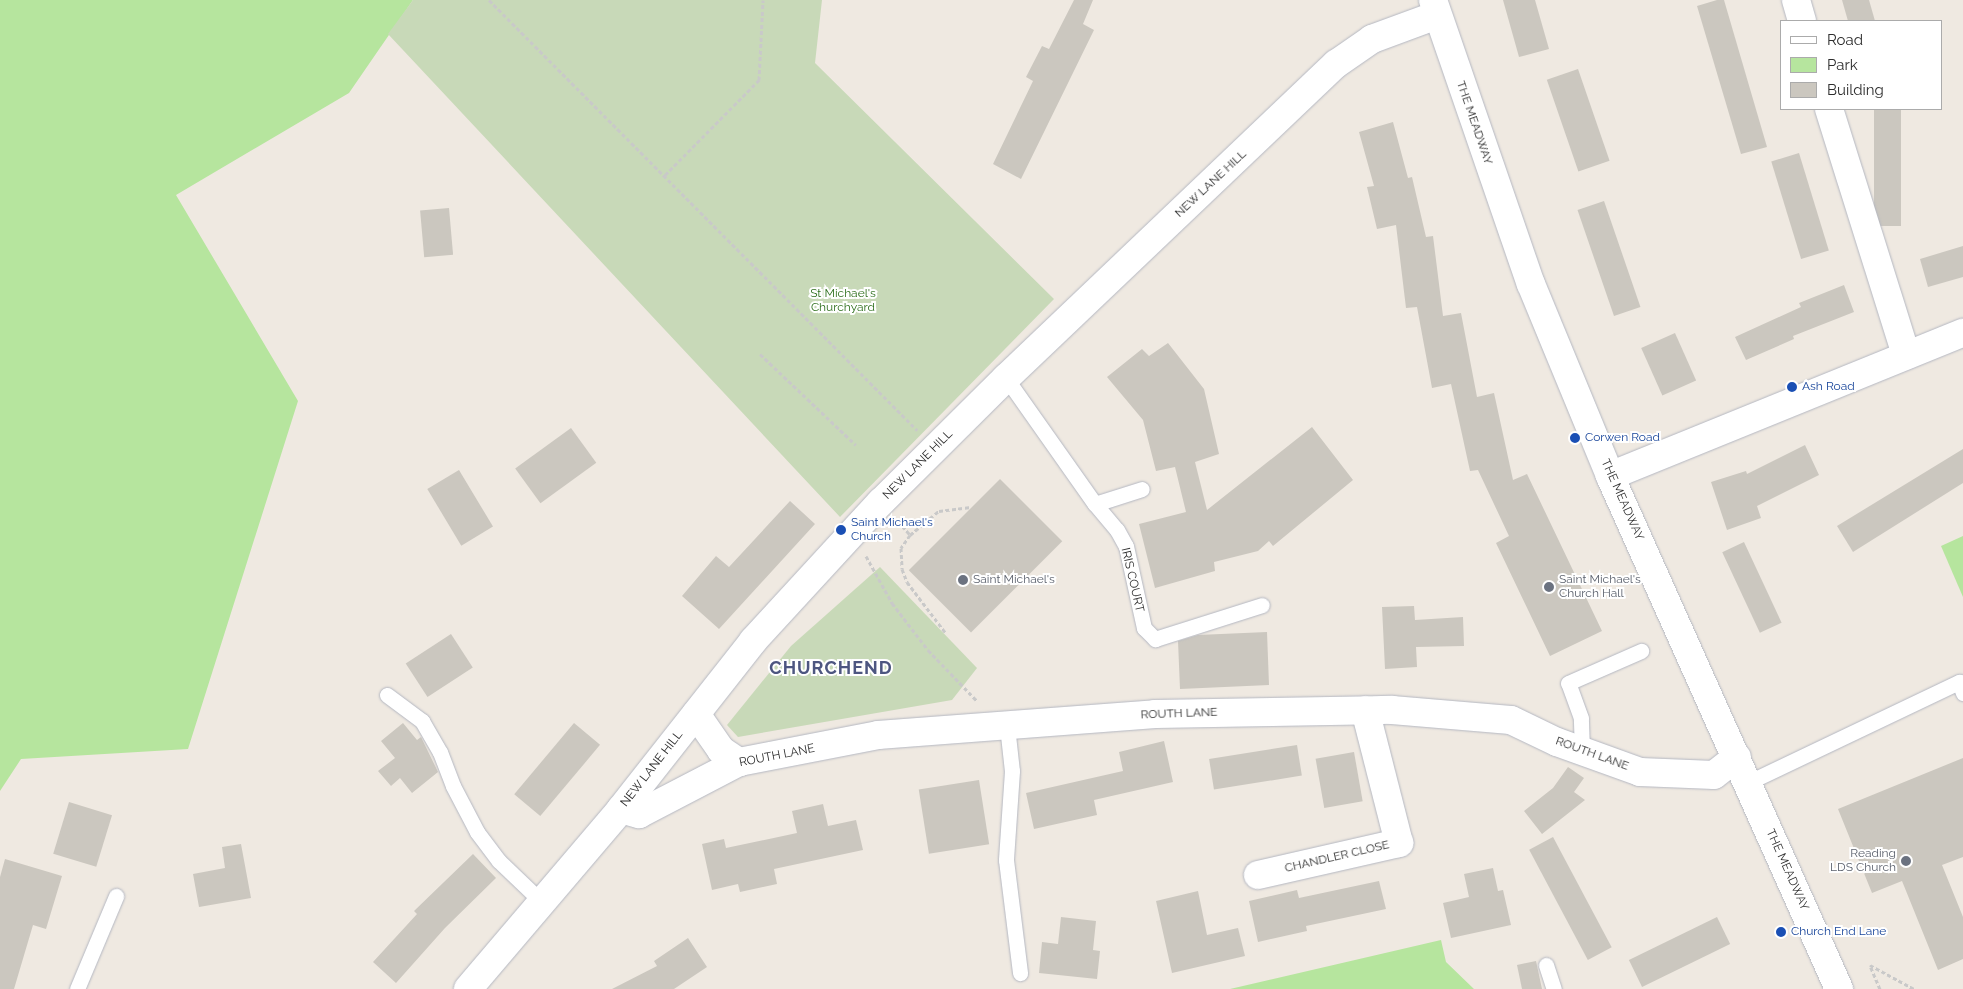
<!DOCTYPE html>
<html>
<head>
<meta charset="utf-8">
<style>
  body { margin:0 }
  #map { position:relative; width:1963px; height:989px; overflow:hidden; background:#efe9e1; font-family:Raleway,sans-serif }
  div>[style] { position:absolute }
  .green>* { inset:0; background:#b6e59e }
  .cemetery>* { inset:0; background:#c8d9b8 }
  .building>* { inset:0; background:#cbc7bf; transform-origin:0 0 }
  .path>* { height:3px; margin-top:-1.5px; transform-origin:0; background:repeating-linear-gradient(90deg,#c9c9c9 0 4px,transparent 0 6.5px) }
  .roads { filter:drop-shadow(0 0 1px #b4b7c1) drop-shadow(0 0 1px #b4b7c1) }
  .service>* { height:15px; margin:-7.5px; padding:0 7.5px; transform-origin:7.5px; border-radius:7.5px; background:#fff }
  .minor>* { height:28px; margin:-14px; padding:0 14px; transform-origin:14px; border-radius:14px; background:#fff }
  .tertiary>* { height:28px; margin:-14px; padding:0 14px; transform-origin:14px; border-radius:14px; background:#fff }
  .dots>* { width:14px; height:14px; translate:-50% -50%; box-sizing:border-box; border:2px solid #fff; border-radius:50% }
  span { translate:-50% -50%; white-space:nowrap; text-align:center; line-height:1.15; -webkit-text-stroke:4px #fff; paint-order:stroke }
  .street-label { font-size:12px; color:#2e2e2e }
  .park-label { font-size:12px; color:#2c6e1b }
  .transit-label { font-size:12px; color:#164399 }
  .left { translate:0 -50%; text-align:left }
  .worship-label { font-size:12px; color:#5b616d }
  .right { translate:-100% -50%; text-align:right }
  .district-label { font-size:18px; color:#4d5680; font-weight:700; letter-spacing:1px }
  .legend { position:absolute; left:1780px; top:20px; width:162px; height:90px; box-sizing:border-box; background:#fff; border:1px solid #ababab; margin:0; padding:6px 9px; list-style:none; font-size:15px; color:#2e2e2e }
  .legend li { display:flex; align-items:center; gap:10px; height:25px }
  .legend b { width:25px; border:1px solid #ababab }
</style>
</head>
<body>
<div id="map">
  <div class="green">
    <i style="clip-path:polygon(0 0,413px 0,349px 93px,176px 195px,298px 401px,188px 749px,21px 759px,0 791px)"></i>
    <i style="clip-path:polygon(1963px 536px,1963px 597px,1941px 546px)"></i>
    <i style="clip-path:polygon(1441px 940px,1446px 962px,1474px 989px,1230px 989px)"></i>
  </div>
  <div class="cemetery">
    <i style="clip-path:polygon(413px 0,822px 0,815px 63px,1054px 299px,840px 517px,388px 34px)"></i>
    <i style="clip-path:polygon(880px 567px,977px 668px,952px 700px,738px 737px,727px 725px,791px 646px)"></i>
  </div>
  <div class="building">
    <i style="clip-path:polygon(1074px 0,1093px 0,1083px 24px,1094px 30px,1021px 179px,993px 164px,1033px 81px,1026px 77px,1042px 46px,1049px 49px)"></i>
    <i style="clip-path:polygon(1503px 0,1535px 0,1549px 49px,1519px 57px)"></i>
    <i style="clip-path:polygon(1717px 0,1724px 0,1767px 147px,1741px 154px,1697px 6px)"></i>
    <i style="clip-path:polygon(1842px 0,1869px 0,1875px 21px,1848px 21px)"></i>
    <i style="left:1578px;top:69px;width:97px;height:33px;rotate:71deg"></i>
    <i style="left:1874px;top:109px;width:27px;height:117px"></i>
    <i style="clip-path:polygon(1393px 122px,1408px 178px,1412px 177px,1426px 237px,1433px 236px,1443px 316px,1461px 313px,1477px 397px,1494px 393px,1513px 480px,1527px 474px,1602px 631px,1550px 656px,1496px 543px,1509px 536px,1478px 470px,1470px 471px,1451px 384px,1432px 388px,1417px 307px,1406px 308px,1396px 225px,1377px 229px,1367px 187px,1374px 186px,1359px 132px)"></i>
    <i style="left:1799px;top:153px;width:102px;height:29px;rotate:73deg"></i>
    <i style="left:1604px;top:201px;width:112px;height:28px;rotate:71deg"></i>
    <i style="left:449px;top:208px;width:47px;height:29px;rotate:85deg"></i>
    <i style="clip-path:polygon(1963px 246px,1963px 277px,1928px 287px,1920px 259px)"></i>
    <i style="clip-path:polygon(1844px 285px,1854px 312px,1793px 336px,1794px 339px,1746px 360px,1735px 337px,1801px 307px,1799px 303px)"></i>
    <i style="left:1675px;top:333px;width:52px;height:37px;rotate:66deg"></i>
    <i style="clip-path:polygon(1168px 343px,1204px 389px,1219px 454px,1195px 462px,1207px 510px,1312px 427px,1353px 480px,1273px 546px,1269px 541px,1258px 551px,1214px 562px,1215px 571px,1155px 588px,1139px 524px,1186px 512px,1175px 467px,1156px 471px,1143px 420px,1107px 377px,1142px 349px,1149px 356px)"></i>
    <i style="left:571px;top:428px;width:43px;height:69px;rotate:54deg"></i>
    <i style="clip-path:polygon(1805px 445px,1819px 475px,1757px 506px,1761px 518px,1727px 530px,1711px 482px,1746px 471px,1747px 474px)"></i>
    <i style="clip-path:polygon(1963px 449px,1963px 483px,1853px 552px,1837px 526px)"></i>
    <i style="left:459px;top:470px;width:66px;height:37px;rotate:59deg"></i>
    <i style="left:1000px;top:479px;width:88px;height:129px;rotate:45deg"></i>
    <i style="clip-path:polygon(790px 501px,815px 524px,719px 629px,682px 596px,716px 556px,729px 567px)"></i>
    <i style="left:1744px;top:542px;width:89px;height:24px;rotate:65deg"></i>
    <i style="clip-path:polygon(1414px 606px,1415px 620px,1463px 617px,1464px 646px,1416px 647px,1417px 667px,1385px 669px,1382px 607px)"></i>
    <i style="clip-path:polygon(1267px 632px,1269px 685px,1180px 689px,1178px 641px,1198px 635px)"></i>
    <i style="left:451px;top:634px;width:40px;height:54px;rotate:57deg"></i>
    <i style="clip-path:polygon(403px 723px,417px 740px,421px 737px,438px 772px,412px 793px,400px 778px,391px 786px,378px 771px,395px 758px,381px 741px)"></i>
    <i style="left:574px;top:723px;width:34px;height:93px;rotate:40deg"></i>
    <i style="clip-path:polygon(1164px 741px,1173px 782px,1094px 800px,1097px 815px,1034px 829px,1026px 793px,1123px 771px,1119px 752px)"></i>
    <i style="left:1297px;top:745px;width:31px;height:89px;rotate:81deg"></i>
    <i style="left:1354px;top:752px;width:50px;height:39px;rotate:80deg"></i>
    <i style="clip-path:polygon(1963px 758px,1963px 857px,1942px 865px,1963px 917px,1963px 959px,1938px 970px,1902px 881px,1872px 893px,1838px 809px)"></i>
    <i style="clip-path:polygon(1568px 767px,1584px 778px,1574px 792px,1585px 800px,1542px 834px,1524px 811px,1553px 788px)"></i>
    <i style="left:979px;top:780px;width:65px;height:61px;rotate:81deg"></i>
    <i style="left:69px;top:802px;width:45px;height:54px;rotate:17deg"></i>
    <i style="clip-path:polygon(823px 804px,828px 826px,856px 820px,863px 850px,774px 869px,777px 884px,740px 892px,738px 884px,712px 890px,702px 844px,724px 839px,726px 848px,797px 833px,792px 811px)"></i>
    <i style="left:1553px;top:837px;width:125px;height:27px;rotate:62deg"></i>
    <i style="clip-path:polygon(241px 844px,251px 898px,199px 907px,193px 874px,225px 868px,222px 847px)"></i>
    <i style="clip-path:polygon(473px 854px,496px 878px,445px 928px,396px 983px,373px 962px,417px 914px,414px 911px)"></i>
    <i style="clip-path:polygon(5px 859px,62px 876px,46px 929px,33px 925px,14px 989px,0 989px,0 877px)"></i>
    <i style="clip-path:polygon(1493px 868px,1498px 891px,1503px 890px,1511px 925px,1451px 938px,1443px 903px,1469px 897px,1464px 874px)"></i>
    <i style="clip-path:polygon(1379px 881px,1386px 909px,1306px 926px,1307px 931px,1258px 942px,1249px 901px,1297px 890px,1299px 898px)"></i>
    <i style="clip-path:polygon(1198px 891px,1207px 935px,1238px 928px,1245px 956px,1172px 973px,1156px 901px)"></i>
    <i style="clip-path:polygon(1061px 917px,1096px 921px,1093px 950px,1100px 951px,1097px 979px,1039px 973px,1042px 942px,1058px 944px)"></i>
    <i style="left:1717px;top:917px;width:30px;height:98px;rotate:64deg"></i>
    <i style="clip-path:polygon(688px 938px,707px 967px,674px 989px,612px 989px,657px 966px,654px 961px)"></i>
    <i style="clip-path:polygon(1536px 961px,1542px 989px,1522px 989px,1517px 965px)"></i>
  </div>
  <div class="path">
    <i style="left:489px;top:0;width:607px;rotate:45.13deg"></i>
    <i style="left:665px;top:175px;width:134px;rotate:-45.3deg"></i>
    <i style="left:759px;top:80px;width:80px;rotate:-87.1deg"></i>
    <i style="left:760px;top:354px;width:132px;rotate:43.5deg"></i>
    <i style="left:898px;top:521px;width:18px;rotate:49deg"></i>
    <i style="left:910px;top:535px;width:38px;rotate:-40deg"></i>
    <i style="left:939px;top:511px;width:32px;rotate:-7deg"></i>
    <i style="left:910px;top:535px;width:16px;rotate:125deg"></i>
    <i style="left:901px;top:548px;width:21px;rotate:87deg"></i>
    <i style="left:902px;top:569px;width:14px;rotate:69deg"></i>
    <i style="left:907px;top:582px;width:63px;rotate:52.8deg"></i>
    <i style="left:866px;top:556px;width:54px;rotate:61deg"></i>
    <i style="left:892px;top:603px;width:59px;rotate:52.5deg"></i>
    <i style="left:928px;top:650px;width:71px;rotate:46.1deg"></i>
    <i style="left:1880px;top:989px;width:26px;rotate:-113deg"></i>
    <i style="left:1870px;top:965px;width:50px;rotate:28.6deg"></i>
  </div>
  <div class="roads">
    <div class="service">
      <i style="left:1006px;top:378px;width:154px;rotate:54.8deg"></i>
      <i style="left:1095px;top:504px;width:49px;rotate:-17.7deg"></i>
      <i style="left:1095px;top:504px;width:34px;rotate:50deg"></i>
      <i style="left:1117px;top:530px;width:18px;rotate:61deg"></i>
      <i style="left:1126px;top:546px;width:84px;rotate:77.6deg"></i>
      <i style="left:1144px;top:628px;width:16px;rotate:45deg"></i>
      <i style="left:1155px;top:639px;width:112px;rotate:-17.6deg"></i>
      <i style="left:387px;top:695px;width:44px;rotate:36.6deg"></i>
      <i style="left:422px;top:721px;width:36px;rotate:60deg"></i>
      <i style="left:440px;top:752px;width:36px;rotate:69deg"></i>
      <i style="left:453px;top:786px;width:52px;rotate:62.4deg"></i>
      <i style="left:477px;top:832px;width:36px;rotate:53deg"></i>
      <i style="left:499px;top:861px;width:61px;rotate:43.7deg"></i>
      <i style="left:1007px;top:726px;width:45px;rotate:83.7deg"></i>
      <i style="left:1012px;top:771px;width:89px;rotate:93.9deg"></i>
      <i style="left:1006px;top:860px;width:114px;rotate:82.9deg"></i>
      <i style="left:1582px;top:751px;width:33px;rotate:-92deg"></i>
      <i style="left:1581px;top:718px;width:37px;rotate:-110deg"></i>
      <i style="left:1568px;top:683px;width:80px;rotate:-23.7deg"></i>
      <i style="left:1749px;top:782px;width:233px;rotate:-25.5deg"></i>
      <i style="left:1959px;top:682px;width:12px;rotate:70deg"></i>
      <i style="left:1546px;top:965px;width:25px;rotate:72deg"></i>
      <i style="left:77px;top:989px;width:101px;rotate:-67.2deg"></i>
    </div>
    <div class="minor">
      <i style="left:1796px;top:0;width:22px;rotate:74deg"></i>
      <i style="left:1829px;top:109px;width:258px;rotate:72.6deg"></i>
      <i style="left:1610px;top:476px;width:381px;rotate:-22.1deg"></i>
      <i style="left:696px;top:714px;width:44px;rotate:55.2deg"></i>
      <i style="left:721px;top:750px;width:22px;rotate:34deg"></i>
      <i style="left:621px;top:809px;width:19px;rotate:16deg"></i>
      <i style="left:639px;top:814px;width:113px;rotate:-27.5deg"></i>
      <i style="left:739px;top:762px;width:142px;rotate:-11deg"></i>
      <i style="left:878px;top:735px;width:278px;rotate:-4.3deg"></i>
      <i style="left:1155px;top:714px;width:237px;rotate:-1deg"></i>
      <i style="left:1392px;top:710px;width:119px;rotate:4.8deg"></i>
      <i style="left:1511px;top:720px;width:51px;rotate:25.6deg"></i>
      <i style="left:1557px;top:742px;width:88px;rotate:19.9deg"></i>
      <i style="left:1640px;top:772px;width:74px;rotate:2.3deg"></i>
      <i style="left:1714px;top:775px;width:29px;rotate:-38deg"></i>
      <i style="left:1258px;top:875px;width:145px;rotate:-12.8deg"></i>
      <i style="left:1399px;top:843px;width:137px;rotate:-104.3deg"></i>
      <i style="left:468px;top:989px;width:236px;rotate:-49.6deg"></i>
      <i style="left:621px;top:809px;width:214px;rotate:-51.8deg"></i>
      <i style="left:753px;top:641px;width:189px;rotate:-47.4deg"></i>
      <i style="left:881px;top:502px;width:176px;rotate:-44.8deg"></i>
      <i style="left:1006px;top:378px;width:456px;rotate:-43.6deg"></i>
      <i style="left:1336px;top:64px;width:44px;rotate:-34.8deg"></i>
      <i style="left:1372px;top:39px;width:69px;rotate:-20.3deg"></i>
    </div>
    <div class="tertiary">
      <i style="left:1433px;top:0;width:300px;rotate:71deg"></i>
      <i style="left:1531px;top:284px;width:208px;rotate:67.6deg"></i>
      <i style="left:1610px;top:476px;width:562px;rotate:65.94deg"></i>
    </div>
  </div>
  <div class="dots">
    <i style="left:1792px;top:387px;background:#1a4fb4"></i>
    <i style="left:1575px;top:438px;background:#1a4fb4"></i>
    <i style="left:841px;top:530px;background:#1a4fb4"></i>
    <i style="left:963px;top:580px;background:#6b7280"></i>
    <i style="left:1549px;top:587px;background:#6b7280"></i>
    <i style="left:1906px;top:861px;background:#6b7280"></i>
    <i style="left:1781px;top:932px;background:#1a4fb4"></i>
  </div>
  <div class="street-label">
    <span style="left:1474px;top:123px;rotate:71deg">THE MEADWAY</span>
    <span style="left:1211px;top:184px;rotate:-43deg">NEW LANE HILL</span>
    <span style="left:918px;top:465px;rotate:-45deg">NEW LANE HILL</span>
    <span style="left:1622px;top:500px;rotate:66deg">THE MEADWAY</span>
    <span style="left:1132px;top:580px;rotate:77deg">IRIS COURT</span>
    <span style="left:1179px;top:714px;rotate:-2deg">ROUTH LANE</span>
    <span style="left:1592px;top:754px;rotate:20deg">ROUTH LANE</span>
    <span style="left:777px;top:756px;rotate:-11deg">ROUTH LANE</span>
    <span style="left:652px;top:769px;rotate:-52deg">NEW LANE HILL</span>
    <span style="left:1337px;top:857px;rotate:-13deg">CHANDLER CLOSE</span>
    <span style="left:1787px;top:870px;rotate:66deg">THE MEADWAY</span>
  </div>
  <div class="park-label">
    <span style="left:843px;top:301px">St Michael's<br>Churchyard</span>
  </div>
  <div class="transit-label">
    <span class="left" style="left:1802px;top:387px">Ash Road</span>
    <span class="left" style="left:1585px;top:438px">Corwen Road</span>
    <span class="left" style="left:851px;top:530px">Saint Michael's<br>Church</span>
    <span class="left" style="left:1791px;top:932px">Church End Lane</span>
  </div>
  <div class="worship-label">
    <span class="left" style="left:973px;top:580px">Saint Michael's</span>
    <span class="left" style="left:1559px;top:587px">Saint Michael's<br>Church Hall</span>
    <span class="right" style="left:1896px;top:861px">Reading<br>LDS Church</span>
  </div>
  <div class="district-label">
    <span style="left:831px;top:668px">CHURCHEND</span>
  </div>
  <ul class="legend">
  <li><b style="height:6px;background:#fff"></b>Road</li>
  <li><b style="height:14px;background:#b6e59e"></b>Park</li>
  <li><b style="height:14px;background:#cbc7bf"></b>Building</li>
  </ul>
</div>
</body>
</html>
